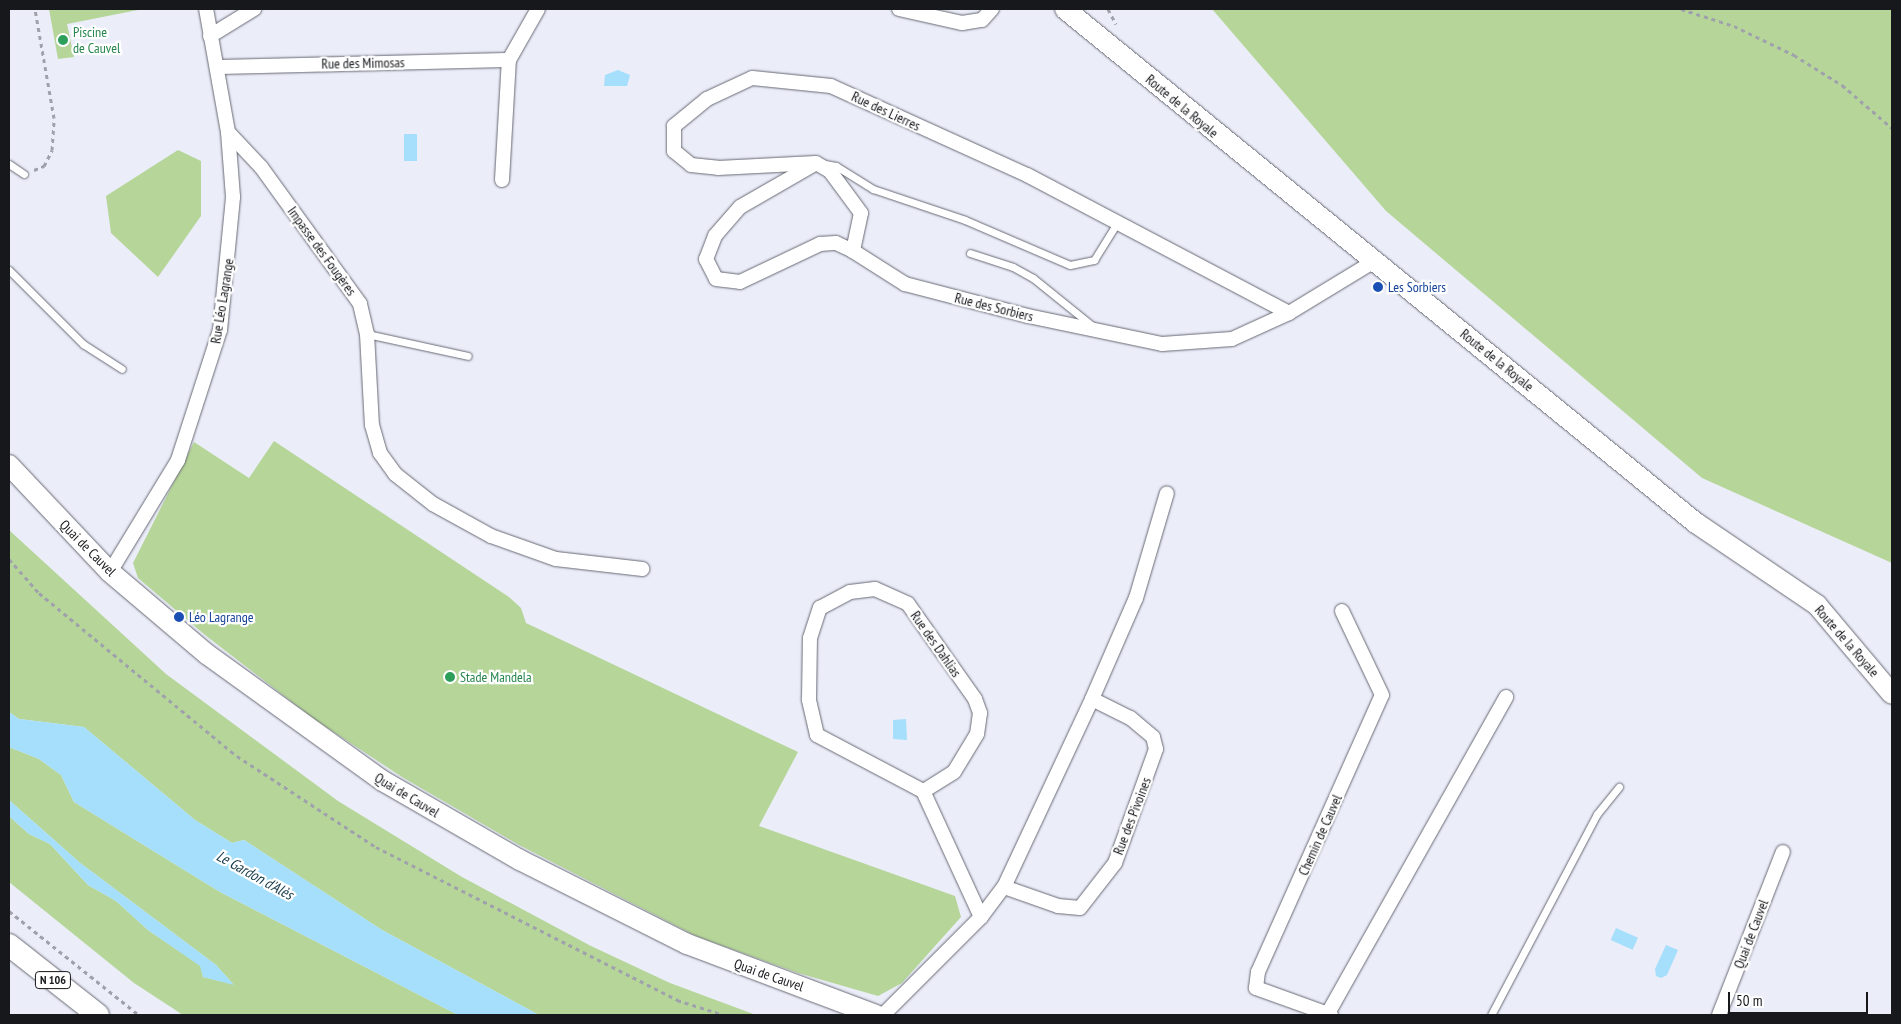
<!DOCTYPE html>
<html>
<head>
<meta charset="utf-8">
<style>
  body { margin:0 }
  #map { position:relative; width:1901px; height:1024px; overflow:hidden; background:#ebedf9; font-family:"PT Sans Narrow",sans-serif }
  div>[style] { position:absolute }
  .green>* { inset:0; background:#b6d699 }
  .water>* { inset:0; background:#a5dffc; transform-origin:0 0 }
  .path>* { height:3px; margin-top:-1.5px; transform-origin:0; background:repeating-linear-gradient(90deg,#a0a2ab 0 4px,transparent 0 8px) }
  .roads { filter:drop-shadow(0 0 1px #676973) drop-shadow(0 0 1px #676973) }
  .lane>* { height:7px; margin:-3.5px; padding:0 3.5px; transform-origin:3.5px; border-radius:3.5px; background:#fff }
  .street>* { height:14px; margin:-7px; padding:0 7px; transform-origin:7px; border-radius:7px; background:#fff }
  .secondary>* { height:20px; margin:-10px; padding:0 10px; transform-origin:10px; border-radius:10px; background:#fff }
  .primary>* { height:22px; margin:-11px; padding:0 11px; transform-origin:11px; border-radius:11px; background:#fff }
  .dots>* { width:14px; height:14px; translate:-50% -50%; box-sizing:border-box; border:2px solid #fff; border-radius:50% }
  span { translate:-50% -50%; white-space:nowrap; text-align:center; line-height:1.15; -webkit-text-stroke:4.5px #fff; paint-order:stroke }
  .shield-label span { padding:1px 4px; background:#fff; border:1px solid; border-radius:4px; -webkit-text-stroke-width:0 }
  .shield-label { font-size:12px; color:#17181c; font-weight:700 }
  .leisure-label { font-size:14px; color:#27864d }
  .left { translate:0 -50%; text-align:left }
  .street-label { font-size:14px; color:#17181c }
  .transit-label { font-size:14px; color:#164399 }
  .water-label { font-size:15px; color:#183a4a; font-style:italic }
  .frame { position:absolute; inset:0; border:10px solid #17181c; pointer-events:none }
  .scale { position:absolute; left:1728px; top:992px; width:140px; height:22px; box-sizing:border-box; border:2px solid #17181c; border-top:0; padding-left:6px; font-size:15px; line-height:18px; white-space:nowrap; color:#17181c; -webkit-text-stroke:4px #fff; paint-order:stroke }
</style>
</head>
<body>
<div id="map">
  <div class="green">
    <i style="clip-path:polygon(49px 9px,143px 9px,67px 24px,74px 57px,58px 59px)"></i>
    <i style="clip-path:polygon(1212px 9px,1892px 9px,1892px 563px,1702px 478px,1386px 211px)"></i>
    <i style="clip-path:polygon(178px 150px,201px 161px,201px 216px,158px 277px,111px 233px,106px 196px)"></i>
    <i style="clip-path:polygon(274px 441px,509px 597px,521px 608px,526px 623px,798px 752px,759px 826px,955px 896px,961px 917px,902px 983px,878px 996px,798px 973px,696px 936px,519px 845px,402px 777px,314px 719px,205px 635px,138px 578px,133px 563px,194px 442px,249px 478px)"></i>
    <i style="clip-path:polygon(9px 530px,166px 674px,338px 801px,462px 877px,591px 946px,670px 983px,756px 1015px,539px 1015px,382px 930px,244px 840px,232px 843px,195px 820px,84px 727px,19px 719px,9px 712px)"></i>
    <i style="clip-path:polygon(9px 747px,39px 759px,61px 775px,74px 802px,220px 892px,458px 1015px,183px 1015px,134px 983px,9px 882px,9px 816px,29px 834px,50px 844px,88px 885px,116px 901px,148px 930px,201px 966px,203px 977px,233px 984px,216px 965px,79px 862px,9px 800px)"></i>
  </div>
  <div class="water">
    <i style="clip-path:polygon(618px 70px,630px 75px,627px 86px,604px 86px,605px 75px)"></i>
    <i style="left:404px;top:134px;width:13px;height:27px"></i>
    <i style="clip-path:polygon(9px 712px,19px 719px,84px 727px,195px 820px,232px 843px,244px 840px,382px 930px,539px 1015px,458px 1015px,220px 892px,74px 802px,61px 775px,39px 759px,9px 747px)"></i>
    <i style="clip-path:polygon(906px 719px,907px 740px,893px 739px,893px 720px)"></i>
    <i style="clip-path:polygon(9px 800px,79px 862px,216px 965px,234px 985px,203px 977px,200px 966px,148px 930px,116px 901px,88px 885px,50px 844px,29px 834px,9px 816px)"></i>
    <i style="left:1616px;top:928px;width:24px;height:13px;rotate:24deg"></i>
    <i style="clip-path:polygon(1666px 945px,1678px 950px,1667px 975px,1661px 978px,1656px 976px,1655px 969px)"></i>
  </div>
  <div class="path">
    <i style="left:1108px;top:9px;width:17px;rotate:62deg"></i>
    <i style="left:1681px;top:9px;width:56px;rotate:17.8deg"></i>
    <i style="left:1734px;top:26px;width:67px;rotate:25.8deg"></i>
    <i style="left:1794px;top:55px;width:57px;rotate:32deg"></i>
    <i style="left:1842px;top:85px;width:66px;rotate:40.7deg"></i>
    <i style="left:34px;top:170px;width:11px;rotate:-22deg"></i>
    <i style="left:44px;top:166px;width:18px;rotate:-63deg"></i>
    <i style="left:52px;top:150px;width:32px;rotate:-86deg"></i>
    <i style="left:54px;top:118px;width:111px;rotate:-99.9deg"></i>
    <i style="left:9px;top:559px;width:45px;rotate:48.6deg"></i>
    <i style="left:39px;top:593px;width:256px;rotate:39.5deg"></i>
    <i style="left:237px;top:756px;width:166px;rotate:33.2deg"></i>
    <i style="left:376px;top:847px;width:338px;rotate:26.9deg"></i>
    <i style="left:677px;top:1000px;width:49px;rotate:17.7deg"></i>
    <i style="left:9px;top:911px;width:166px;rotate:38.7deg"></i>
  </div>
  <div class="roads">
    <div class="lane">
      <i style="left:9px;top:164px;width:18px;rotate:34deg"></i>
      <i style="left:825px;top:164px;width:11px;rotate:10deg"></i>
      <i style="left:836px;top:166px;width:44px;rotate:31.9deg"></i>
      <i style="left:873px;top:189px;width:97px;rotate:18.6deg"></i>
      <i style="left:965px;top:220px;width:114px;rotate:23.2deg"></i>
      <i style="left:1070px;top:265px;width:25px;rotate:-12deg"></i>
      <i style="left:1094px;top:260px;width:44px;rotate:-58.1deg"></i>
      <i style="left:970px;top:253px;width:45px;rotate:18deg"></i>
      <i style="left:1013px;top:267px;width:23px;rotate:29deg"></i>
      <i style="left:1033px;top:278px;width:80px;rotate:38.9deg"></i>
      <i style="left:9px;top:270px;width:105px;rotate:45deg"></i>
      <i style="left:83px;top:344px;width:46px;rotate:32.7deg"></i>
      <i style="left:367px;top:334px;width:103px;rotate:12.3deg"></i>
      <i style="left:1491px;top:1015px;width:227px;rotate:-62.2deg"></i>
      <i style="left:1597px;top:814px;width:35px;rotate:-51deg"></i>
    </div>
    <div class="street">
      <i style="left:899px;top:9px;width:65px;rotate:12.5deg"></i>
      <i style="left:962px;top:23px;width:20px;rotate:-9deg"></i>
      <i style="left:982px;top:20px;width:15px;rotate:-48deg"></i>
      <i style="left:210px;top:36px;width:52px;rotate:-31.5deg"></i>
      <i style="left:217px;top:67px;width:292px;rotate:-1.4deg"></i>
      <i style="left:228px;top:132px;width:48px;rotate:46.7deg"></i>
      <i style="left:261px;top:167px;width:169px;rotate:54.1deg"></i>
      <i style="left:360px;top:304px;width:31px;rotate:77deg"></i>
      <i style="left:367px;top:334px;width:91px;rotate:86.9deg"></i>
      <i style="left:372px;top:425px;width:29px;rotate:74deg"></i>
      <i style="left:380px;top:453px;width:26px;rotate:54deg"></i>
      <i style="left:395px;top:474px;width:48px;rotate:38.3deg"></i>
      <i style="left:433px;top:504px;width:66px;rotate:28.9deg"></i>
      <i style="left:491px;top:536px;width:69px;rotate:19.5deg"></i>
      <i style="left:556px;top:559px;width:87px;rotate:6.6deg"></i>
      <i style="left:813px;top:165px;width:84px;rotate:150.1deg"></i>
      <i style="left:740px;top:207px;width:38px;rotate:131deg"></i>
      <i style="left:715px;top:236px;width:25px;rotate:111deg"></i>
      <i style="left:706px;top:259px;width:22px;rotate:63deg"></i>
      <i style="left:716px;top:279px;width:24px;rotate:7deg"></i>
      <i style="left:740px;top:282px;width:89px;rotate:-25.4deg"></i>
      <i style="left:820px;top:244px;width:16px;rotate:-4deg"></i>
      <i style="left:836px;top:243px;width:19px;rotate:25deg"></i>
      <i style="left:502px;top:180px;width:120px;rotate:-86.7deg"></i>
      <i style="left:509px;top:60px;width:59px;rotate:-60.4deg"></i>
      <i style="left:1289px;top:313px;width:296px;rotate:-152.2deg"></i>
      <i style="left:1027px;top:175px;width:215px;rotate:-155.6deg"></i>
      <i style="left:831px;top:86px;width:79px;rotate:-174.2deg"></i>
      <i style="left:752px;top:78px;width:50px;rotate:155deg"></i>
      <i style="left:707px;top:99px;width:43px;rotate:140.7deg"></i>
      <i style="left:674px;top:126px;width:25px;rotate:90deg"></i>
      <i style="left:674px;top:151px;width:22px;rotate:39deg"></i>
      <i style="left:691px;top:165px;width:27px;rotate:6deg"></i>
      <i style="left:718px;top:168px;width:98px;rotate:-2.9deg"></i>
      <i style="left:816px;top:163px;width:16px;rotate:30deg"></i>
      <i style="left:830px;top:171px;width:52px;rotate:53.6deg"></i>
      <i style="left:861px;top:213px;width:39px;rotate:102deg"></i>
      <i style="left:853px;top:251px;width:62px;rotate:32.4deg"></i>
      <i style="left:905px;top:284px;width:127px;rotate:14.6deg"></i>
      <i style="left:1028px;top:316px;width:137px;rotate:11.8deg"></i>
      <i style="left:1162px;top:344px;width:70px;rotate:-4.1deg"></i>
      <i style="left:1232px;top:339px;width:63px;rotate:-24.5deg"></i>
      <i style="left:1289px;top:313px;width:102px;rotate:-31.3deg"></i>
      <i style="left:110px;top:572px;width:131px;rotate:-58.7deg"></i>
      <i style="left:178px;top:460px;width:137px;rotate:-72.1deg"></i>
      <i style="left:220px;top:330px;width:134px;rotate:-84.4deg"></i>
      <i style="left:233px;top:197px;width:65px;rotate:-94.4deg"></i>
      <i style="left:228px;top:132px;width:125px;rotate:-100.1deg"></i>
      <i style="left:875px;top:589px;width:36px;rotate:24deg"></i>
      <i style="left:908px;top:604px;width:116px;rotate:54.8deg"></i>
      <i style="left:975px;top:699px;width:15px;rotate:70deg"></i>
      <i style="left:980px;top:713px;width:21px;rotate:98deg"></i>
      <i style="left:977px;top:734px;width:44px;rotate:121.2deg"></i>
      <i style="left:954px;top:772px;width:36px;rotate:148deg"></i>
      <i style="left:923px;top:791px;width:120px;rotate:-152.2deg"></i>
      <i style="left:817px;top:735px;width:37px;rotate:-103deg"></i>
      <i style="left:809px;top:699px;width:61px;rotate:-89.1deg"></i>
      <i style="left:810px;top:638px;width:32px;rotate:-72deg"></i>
      <i style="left:820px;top:608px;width:34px;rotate:-28deg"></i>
      <i style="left:850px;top:592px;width:25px;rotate:-7deg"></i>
      <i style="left:1004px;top:887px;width:57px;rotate:19.4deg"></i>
      <i style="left:1058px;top:906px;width:22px;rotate:5deg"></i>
      <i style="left:1080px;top:908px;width:57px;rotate:-52.1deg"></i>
      <i style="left:1115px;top:863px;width:121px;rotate:-70.2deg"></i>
      <i style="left:1156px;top:749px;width:12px;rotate:-104deg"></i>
      <i style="left:1153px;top:737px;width:30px;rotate:-140deg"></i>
      <i style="left:1130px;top:718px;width:42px;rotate:-153.4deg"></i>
      <i style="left:981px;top:917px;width:38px;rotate:-53deg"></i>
      <i style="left:1004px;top:887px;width:208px;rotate:-64.9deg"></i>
      <i style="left:1092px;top:699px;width:110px;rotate:-66.5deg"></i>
      <i style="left:1136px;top:598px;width:109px;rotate:-73.6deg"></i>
      <i style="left:883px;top:1015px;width:139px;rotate:-45deg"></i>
      <i style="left:981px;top:917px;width:139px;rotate:-114.7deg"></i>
      <i style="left:1327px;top:1015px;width:365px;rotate:-60.6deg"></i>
      <i style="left:1331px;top:1015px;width:80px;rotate:-160.2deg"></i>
      <i style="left:1256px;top:988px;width:16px;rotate:-83deg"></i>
      <i style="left:1258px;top:972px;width:303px;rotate:-65.9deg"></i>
      <i style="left:1382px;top:695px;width:93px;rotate:-115.5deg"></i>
      <i style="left:1719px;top:1015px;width:175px;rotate:-68.6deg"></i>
    </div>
    <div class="secondary">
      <i style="left:1065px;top:9px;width:814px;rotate:39.17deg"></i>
      <i style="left:1696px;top:523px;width:146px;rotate:34.1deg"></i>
      <i style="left:1817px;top:605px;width:116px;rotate:49.9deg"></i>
      <i style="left:9px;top:465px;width:147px;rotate:46.7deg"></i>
      <i style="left:110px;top:572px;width:128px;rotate:40.3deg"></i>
      <i style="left:208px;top:655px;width:216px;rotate:35.8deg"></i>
      <i style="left:383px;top:781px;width:158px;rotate:30deg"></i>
      <i style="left:520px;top:860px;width:187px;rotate:26.7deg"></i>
      <i style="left:687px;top:944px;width:202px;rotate:20.6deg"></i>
    </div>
    <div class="primary">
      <i style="left:9px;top:945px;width:113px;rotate:38.2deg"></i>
    </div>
  </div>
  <div class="dots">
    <i style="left:63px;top:40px;background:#2e9e5b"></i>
    <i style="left:1378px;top:287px;background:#1a4fb4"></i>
    <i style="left:179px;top:617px;background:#1a4fb4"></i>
    <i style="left:450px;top:677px;background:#2e9e5b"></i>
  </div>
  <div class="shield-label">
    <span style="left:53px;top:980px">N 106</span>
  </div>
  <div class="leisure-label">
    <span class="left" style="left:73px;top:40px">Piscine<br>de Cauvel</span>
    <span class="left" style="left:460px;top:677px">Stade Mandela</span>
  </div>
  <div class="street-label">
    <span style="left:363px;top:63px;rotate:-1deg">Rue des Mimosas</span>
    <span style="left:1182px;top:106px;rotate:40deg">Route de la Royale</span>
    <span style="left:886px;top:111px;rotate:25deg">Rue des Lierres</span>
    <span style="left:322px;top:251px;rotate:54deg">Impasse des Fougères</span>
    <span style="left:222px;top:301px;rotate:-81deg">Rue Léo Lagrange</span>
    <span style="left:994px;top:307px;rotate:14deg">Rue des Sorbiers</span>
    <span style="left:1497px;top:360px;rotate:39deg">Route de la Royale</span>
    <span style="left:88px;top:548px;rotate:45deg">Quai de Cauvel</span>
    <span style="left:1847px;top:641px;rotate:49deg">Route de la Royale</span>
    <span style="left:936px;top:644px;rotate:55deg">Rue des Dahlias</span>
    <span style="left:407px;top:795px;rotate:31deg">Quai de Cauvel</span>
    <span style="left:1132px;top:816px;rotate:-69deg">Rue des Pivoines</span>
    <span style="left:1320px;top:835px;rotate:-66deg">Chemin de Cauvel</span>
    <span style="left:1751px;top:934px;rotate:-69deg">Quai de Cauvel</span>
    <span style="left:769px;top:975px;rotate:19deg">Quai de Cauvel</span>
  </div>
  <div class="transit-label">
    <span class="left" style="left:1388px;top:287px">Les Sorbiers</span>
    <span class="left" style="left:189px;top:617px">Léo Lagrange</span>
  </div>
  <div class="water-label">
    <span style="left:255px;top:875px;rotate:29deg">Le Gardon d'Alès</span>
  </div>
  <div class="frame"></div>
  <div class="scale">50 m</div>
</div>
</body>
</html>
